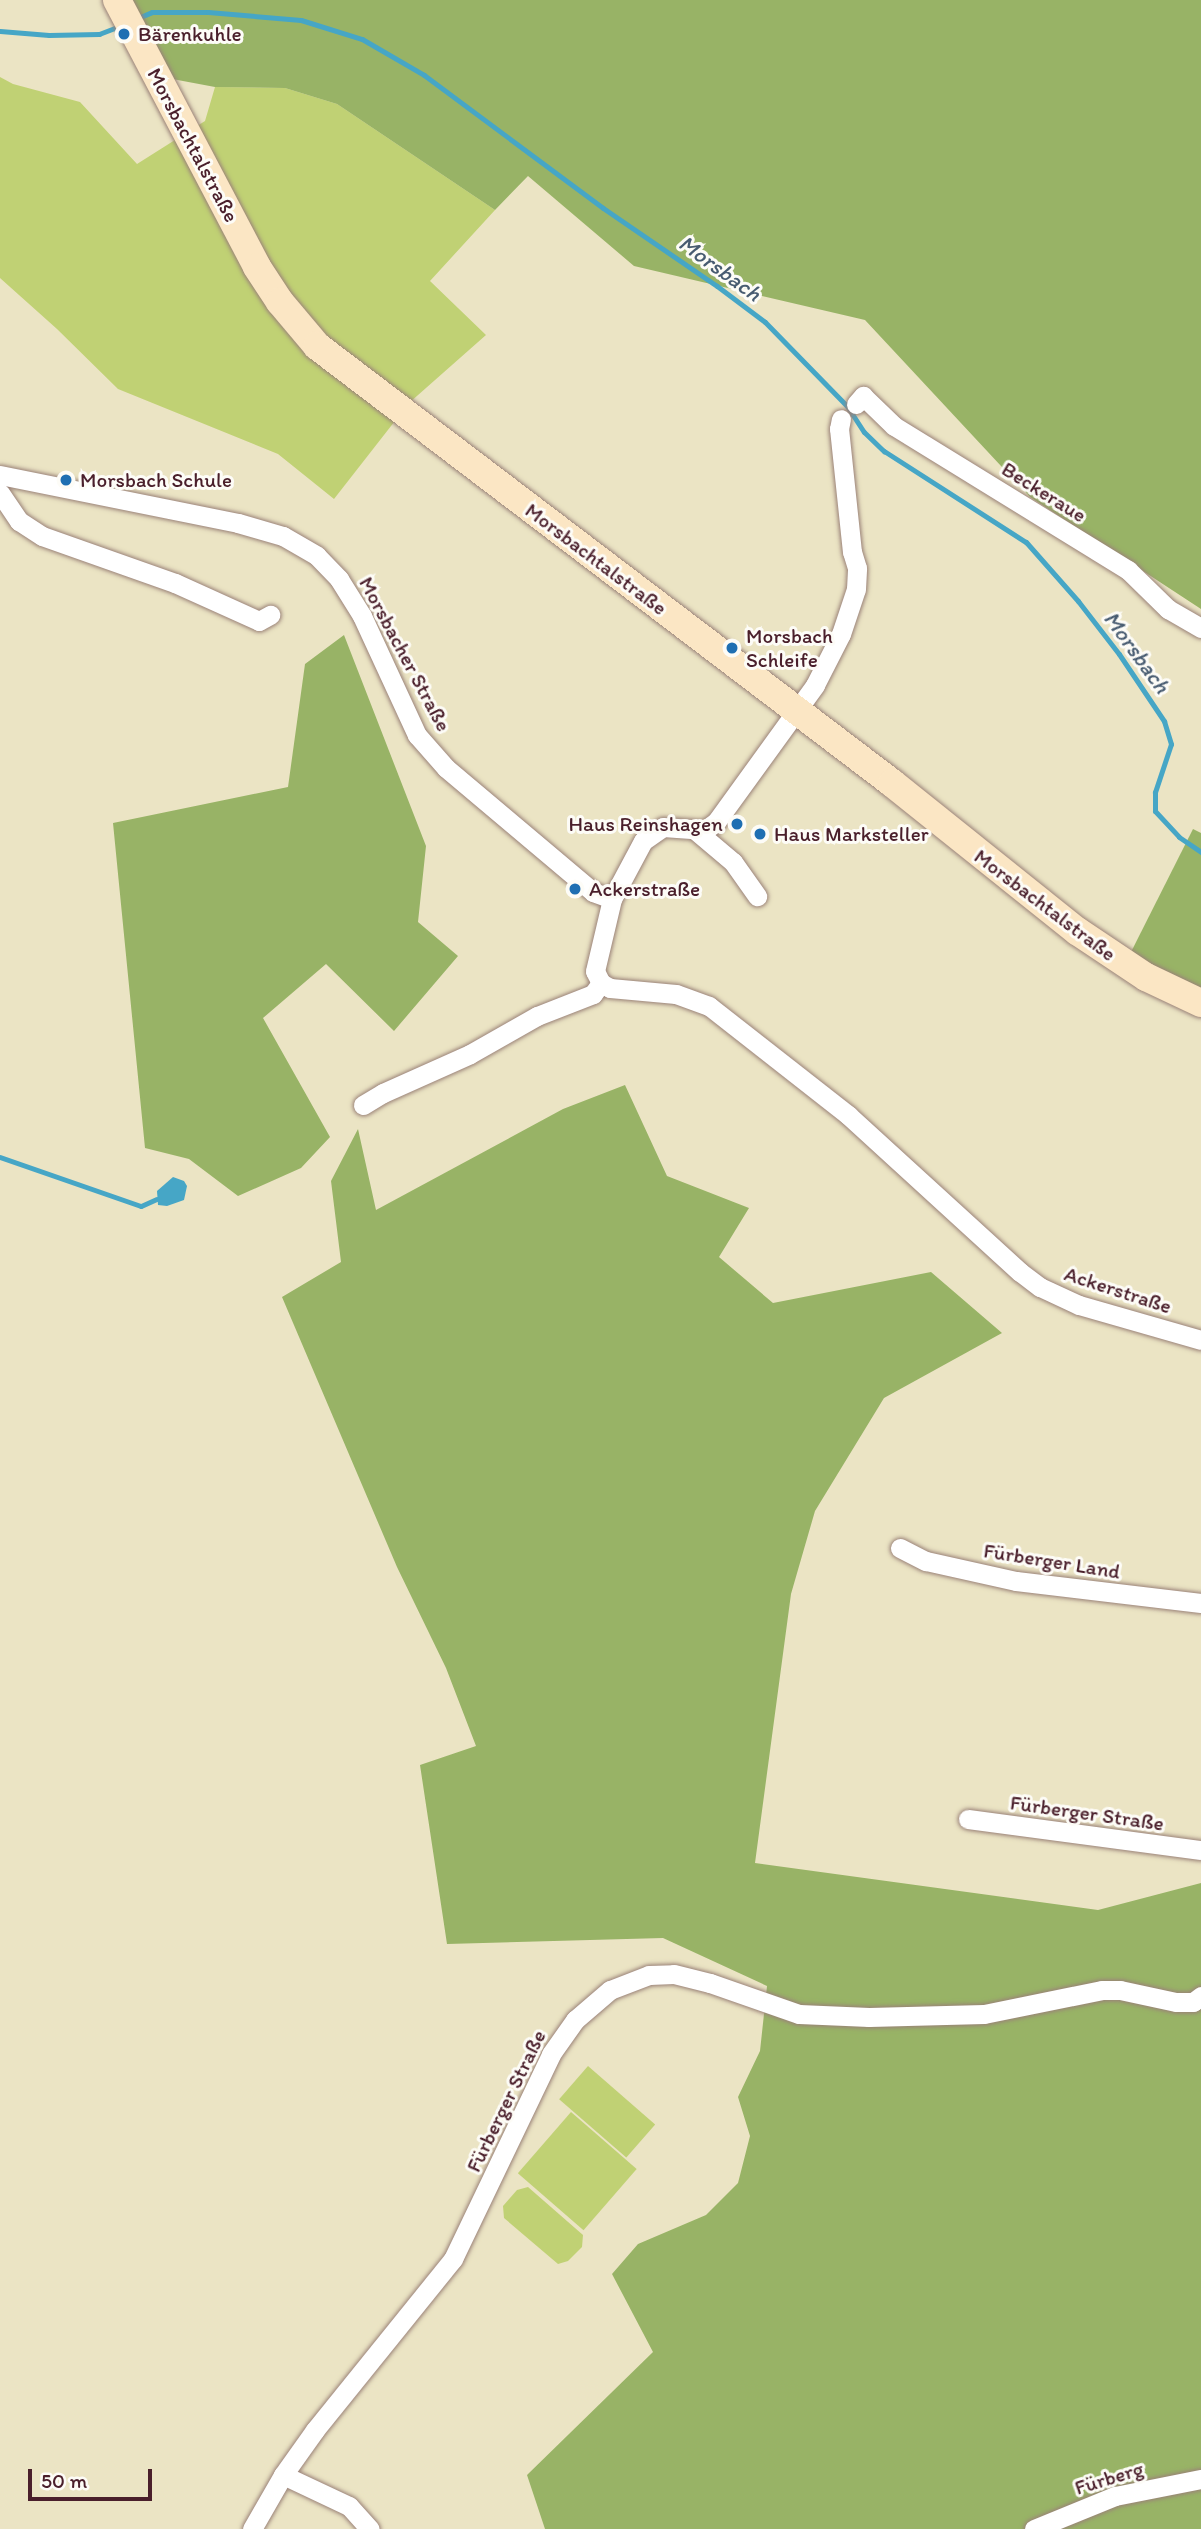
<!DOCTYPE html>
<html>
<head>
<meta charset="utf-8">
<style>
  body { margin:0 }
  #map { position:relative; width:1201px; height:2529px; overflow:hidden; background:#ebe4c4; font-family:Itim,sans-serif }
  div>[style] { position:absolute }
  .green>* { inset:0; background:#c0d174; transform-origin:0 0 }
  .forest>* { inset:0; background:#98b366 }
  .water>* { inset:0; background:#46a6c6 }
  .stream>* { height:5px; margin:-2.5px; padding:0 2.5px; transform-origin:2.5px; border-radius:2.5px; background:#46a6c6 }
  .roads { filter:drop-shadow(0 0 2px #9a8278) drop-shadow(0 0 2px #9a8278) }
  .street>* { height:19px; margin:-9.5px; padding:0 9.5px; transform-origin:9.5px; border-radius:9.5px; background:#fff }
  .secondary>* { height:28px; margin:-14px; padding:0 14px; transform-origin:14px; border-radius:14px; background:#fbe6c4 }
  .dots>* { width:19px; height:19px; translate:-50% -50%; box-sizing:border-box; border:4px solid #fdfcf7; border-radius:50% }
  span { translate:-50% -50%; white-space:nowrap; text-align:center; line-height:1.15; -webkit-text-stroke:6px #fdfcf7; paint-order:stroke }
  .poi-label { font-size:21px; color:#4a1f2b }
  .left { translate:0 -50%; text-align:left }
  .right { translate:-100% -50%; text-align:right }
  .street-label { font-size:21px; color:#4a1f2b }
  .water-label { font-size:23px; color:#485c71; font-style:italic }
  .scale { position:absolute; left:28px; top:2469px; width:124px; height:32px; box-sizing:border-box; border:4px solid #4a1f2b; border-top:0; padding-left:9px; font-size:21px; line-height:24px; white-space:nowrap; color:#4a1f2b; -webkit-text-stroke:5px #fdfcf7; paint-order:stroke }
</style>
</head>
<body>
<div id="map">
  <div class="green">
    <i style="clip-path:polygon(0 77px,13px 84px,80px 102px,137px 164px,205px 121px,215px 87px,285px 88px,337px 104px,495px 210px,430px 281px,486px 335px,409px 403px,334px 499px,278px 454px,118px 389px,57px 329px,0 278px)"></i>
    <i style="left:588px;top:2066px;width:89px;height:44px;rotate:41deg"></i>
    <i style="left:571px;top:2112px;width:87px;height:81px;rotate:41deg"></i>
    <i style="clip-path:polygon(528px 2187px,583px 2235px,582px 2247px,568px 2261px,558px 2264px,504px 2218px,503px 2206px,517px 2190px)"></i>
  </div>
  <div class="forest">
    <i style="clip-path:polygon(129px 0,1201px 0,1201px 609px,1030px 497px,865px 320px,634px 266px,528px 176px,495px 210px,337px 104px,285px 88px,215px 87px,167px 78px)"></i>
    <i style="clip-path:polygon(344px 635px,426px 846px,418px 922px,458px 956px,394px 1031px,326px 964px,263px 1018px,330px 1137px,301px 1168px,238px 1196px,189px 1159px,145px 1148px,113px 823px,288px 787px,305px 664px)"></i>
    <i style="clip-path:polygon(1193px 829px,1201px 833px,1201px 995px,1129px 956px)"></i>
    <i style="clip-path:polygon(625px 1085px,667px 1176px,749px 1208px,719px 1257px,773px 1303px,931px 1272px,1002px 1333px,884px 1398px,815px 1511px,791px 1594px,755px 1863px,1098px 1910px,1201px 1883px,1201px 2529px,545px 2529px,527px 2475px,653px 2352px,612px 2274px,638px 2244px,706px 2215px,738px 2183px,750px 2136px,738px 2097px,760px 2051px,767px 1986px,663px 1938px,447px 1944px,420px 1765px,476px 1746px,446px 1668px,397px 1567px,282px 1297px,341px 1262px,331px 1181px,358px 1129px,376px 1210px,563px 1109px)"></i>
  </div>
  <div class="water">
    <i style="clip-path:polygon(173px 1177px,184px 1181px,187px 1186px,184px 1200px,167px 1206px,158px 1205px,157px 1191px)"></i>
  </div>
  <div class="stream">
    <i style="left:138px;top:18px;width:15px;rotate:-23deg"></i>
    <i style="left:152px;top:12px;width:56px"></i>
    <i style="left:208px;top:12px;width:93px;rotate:4.9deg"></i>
    <i style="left:301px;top:20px;width:64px;rotate:17.3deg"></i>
    <i style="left:362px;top:39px;width:72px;rotate:30.1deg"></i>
    <i style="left:424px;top:75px;width:223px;rotate:36.6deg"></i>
    <i style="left:603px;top:208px;width:138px;rotate:34.4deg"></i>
    <i style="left:717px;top:286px;width:60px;rotate:36.9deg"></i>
    <i style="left:765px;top:322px;width:117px;rotate:45.7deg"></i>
    <i style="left:847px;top:406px;width:31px;rotate:57deg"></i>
    <i style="left:864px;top:432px;width:28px;rotate:44deg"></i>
    <i style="left:884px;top:451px;width:169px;rotate:32.7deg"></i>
    <i style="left:1026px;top:542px;width:79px;rotate:48.6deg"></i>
    <i style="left:1078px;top:601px;width:67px;rotate:52.3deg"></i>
    <i style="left:1119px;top:654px;width:81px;rotate:56.1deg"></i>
    <i style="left:1164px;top:721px;width:24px;rotate:73deg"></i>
    <i style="left:1171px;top:744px;width:51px;rotate:108.4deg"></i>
    <i style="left:1155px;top:792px;width:19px;rotate:90deg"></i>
    <i style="left:1155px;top:811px;width:35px;rotate:47deg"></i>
    <i style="left:1179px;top:837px;width:27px;rotate:34deg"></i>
    <i style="left:0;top:31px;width:49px;rotate:4.7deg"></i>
    <i style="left:49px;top:35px;width:50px;rotate:-1.1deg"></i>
    <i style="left:99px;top:34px;width:25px;rotate:-21deg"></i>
    <i style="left:0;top:1157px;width:149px;rotate:19.2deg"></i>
    <i style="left:141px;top:1206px;width:17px;rotate:-24deg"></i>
  </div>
  <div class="roads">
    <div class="street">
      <i style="left:856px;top:404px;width:11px;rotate:-49deg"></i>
      <i style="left:863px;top:396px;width:43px;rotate:44.1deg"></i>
      <i style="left:894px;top:426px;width:275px;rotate:31.6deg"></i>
      <i style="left:1128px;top:570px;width:56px;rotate:44.3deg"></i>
      <i style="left:1168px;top:609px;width:38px;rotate:30deg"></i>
      <i style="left:0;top:475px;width:243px;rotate:11.4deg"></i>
      <i style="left:238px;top:523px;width:47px;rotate:16.1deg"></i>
      <i style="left:283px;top:536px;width:39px;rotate:30deg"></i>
      <i style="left:317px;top:556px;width:32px;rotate:46deg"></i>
      <i style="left:339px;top:579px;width:44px;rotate:58.1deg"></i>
      <i style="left:362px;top:616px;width:131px;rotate:65.2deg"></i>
      <i style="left:417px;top:735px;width:44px;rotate:48.7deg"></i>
      <i style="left:446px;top:768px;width:192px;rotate:40.1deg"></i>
      <i style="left:593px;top:892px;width:20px;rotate:20deg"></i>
      <i style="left:0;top:493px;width:34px;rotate:56deg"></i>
      <i style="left:19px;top:521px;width:27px;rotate:33deg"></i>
      <i style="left:42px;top:536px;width:141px;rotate:19.5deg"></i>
      <i style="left:175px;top:583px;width:92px;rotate:24.3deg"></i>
      <i style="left:259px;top:621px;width:13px;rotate:-29deg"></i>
      <i style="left:695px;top:830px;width:50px;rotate:40.1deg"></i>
      <i style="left:733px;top:862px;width:42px;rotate:54.8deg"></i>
      <i style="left:601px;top:983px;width:10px;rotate:29deg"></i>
      <i style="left:610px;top:988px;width:66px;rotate:5.2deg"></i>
      <i style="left:676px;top:994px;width:35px;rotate:20deg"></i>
      <i style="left:709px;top:1006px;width:177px;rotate:38.1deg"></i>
      <i style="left:848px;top:1115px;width:233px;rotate:42.4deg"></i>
      <i style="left:1020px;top:1272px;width:25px;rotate:37deg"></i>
      <i style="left:1040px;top:1287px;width:43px;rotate:24.8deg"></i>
      <i style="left:1079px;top:1305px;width:127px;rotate:16deg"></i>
      <i style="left:601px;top:983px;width:13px;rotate:-117deg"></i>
      <i style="left:595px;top:971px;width:74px;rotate:-76.7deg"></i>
      <i style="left:612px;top:899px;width:66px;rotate:-61.9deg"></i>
      <i style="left:643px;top:841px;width:24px;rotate:-35deg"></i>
      <i style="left:663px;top:827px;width:42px;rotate:4.1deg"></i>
      <i style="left:705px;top:830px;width:14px;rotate:-36deg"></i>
      <i style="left:716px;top:822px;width:169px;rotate:-54.1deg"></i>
      <i style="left:815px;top:685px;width:57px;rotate:-63deg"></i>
      <i style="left:841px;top:634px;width:47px;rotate:-71.6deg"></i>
      <i style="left:856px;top:589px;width:21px;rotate:-87deg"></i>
      <i style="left:857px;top:568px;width:17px;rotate:-107deg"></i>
      <i style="left:852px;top:552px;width:124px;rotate:-96deg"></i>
      <i style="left:839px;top:429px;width:10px;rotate:-79deg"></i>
      <i style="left:363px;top:1105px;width:23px;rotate:-31deg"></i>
      <i style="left:383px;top:1093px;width:95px;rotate:-24.1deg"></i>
      <i style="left:470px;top:1054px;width:77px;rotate:-29.6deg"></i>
      <i style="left:537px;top:1016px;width:60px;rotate:-21.4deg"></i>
      <i style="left:593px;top:994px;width:14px;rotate:-54deg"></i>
      <i style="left:900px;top:1548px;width:29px;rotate:27deg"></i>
      <i style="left:926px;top:1561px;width:92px;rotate:12.5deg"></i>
      <i style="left:1016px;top:1581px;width:186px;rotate:6.8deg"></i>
      <i style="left:968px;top:1819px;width:235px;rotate:7.6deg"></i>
      <i style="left:283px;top:2475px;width:73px;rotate:25.2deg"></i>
      <i style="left:349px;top:2506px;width:31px;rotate:48deg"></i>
      <i style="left:252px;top:2529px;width:62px;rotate:-60.1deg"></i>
      <i style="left:283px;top:2475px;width:55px;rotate:-54.6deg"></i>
      <i style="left:315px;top:2430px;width:220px;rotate:-51.1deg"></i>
      <i style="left:453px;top:2259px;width:227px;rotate:-64.4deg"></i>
      <i style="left:551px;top:2054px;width:42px;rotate:-54.8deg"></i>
      <i style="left:575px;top:2020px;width:46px;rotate:-40.6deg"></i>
      <i style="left:610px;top:1990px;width:42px;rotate:-21deg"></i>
      <i style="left:649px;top:1975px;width:25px;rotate:-2deg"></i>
      <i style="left:674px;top:1974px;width:37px;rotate:14deg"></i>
      <i style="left:710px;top:1983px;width:94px;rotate:19.2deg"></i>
      <i style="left:799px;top:2014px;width:70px;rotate:2.5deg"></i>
      <i style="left:869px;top:2017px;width:115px;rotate:-1.5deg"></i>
      <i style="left:984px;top:2014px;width:120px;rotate:-11.5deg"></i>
      <i style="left:1102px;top:1990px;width:18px"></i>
      <i style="left:1120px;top:1990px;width:57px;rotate:12.1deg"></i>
      <i style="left:1176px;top:2002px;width:17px"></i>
      <i style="left:1193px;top:2002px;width:10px;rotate:-37deg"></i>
      <i style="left:1034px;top:2529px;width:87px;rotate:-22.2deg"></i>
      <i style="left:1115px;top:2496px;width:88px;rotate:-11.2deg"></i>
    </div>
    <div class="secondary">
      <i style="left:117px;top:0;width:301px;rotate:62.3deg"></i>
      <i style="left:257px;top:267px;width:42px;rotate:56.7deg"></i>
      <i style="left:280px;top:302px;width:57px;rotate:49.9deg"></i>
      <i style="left:317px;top:346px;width:722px;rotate:37.23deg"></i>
      <i style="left:892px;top:783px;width:237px;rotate:38.7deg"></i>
      <i style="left:1077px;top:931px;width:83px;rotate:33.7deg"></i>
      <i style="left:1146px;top:977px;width:61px;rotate:25.3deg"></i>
    </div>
  </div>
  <div class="dots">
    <i style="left:124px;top:34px;background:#1f6fb2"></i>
    <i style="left:66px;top:480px;background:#1f6fb2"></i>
    <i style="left:732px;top:648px;background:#1f6fb2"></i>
    <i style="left:737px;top:824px;background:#1f6fb2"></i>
    <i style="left:760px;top:834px;background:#1f6fb2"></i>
    <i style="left:575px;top:889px;background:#1f6fb2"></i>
  </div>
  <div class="poi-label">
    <span class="left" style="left:138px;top:34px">Bärenkuhle</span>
    <span class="left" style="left:80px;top:480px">Morsbach Schule</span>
    <span class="left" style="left:746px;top:648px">Morsbach<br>Schleife</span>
    <span class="right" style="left:723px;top:824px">Haus Reinshagen</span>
    <span class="left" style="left:774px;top:834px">Haus Marksteller</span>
    <span class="left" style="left:589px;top:889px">Ackerstraße</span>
  </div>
  <div class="street-label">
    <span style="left:193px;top:145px;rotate:62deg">Morsbachtalstraße</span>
    <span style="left:1044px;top:492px;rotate:32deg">Beckeraue</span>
    <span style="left:596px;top:559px;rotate:37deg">Morsbachtalstraße</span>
    <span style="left:405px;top:654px;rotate:62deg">Morsbacher Straße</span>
    <span style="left:1045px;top:905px;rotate:37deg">Morsbachtalstraße</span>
    <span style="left:1118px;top:1290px;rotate:18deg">Ackerstraße</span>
    <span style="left:1052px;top:1561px;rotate:9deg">Fürberger Land</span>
    <span style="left:1087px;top:1813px;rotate:8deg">Fürberger Straße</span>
    <span style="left:506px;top:2101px;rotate:-64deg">Fürberger Straße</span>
    <span style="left:1109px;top:2478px;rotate:-17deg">Fürberg</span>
  </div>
  <div class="water-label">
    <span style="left:720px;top:268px;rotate:36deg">Morsbach</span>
    <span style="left:1137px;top:652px;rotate:54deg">Morsbach</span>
  </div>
  <div class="scale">50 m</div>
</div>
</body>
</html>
